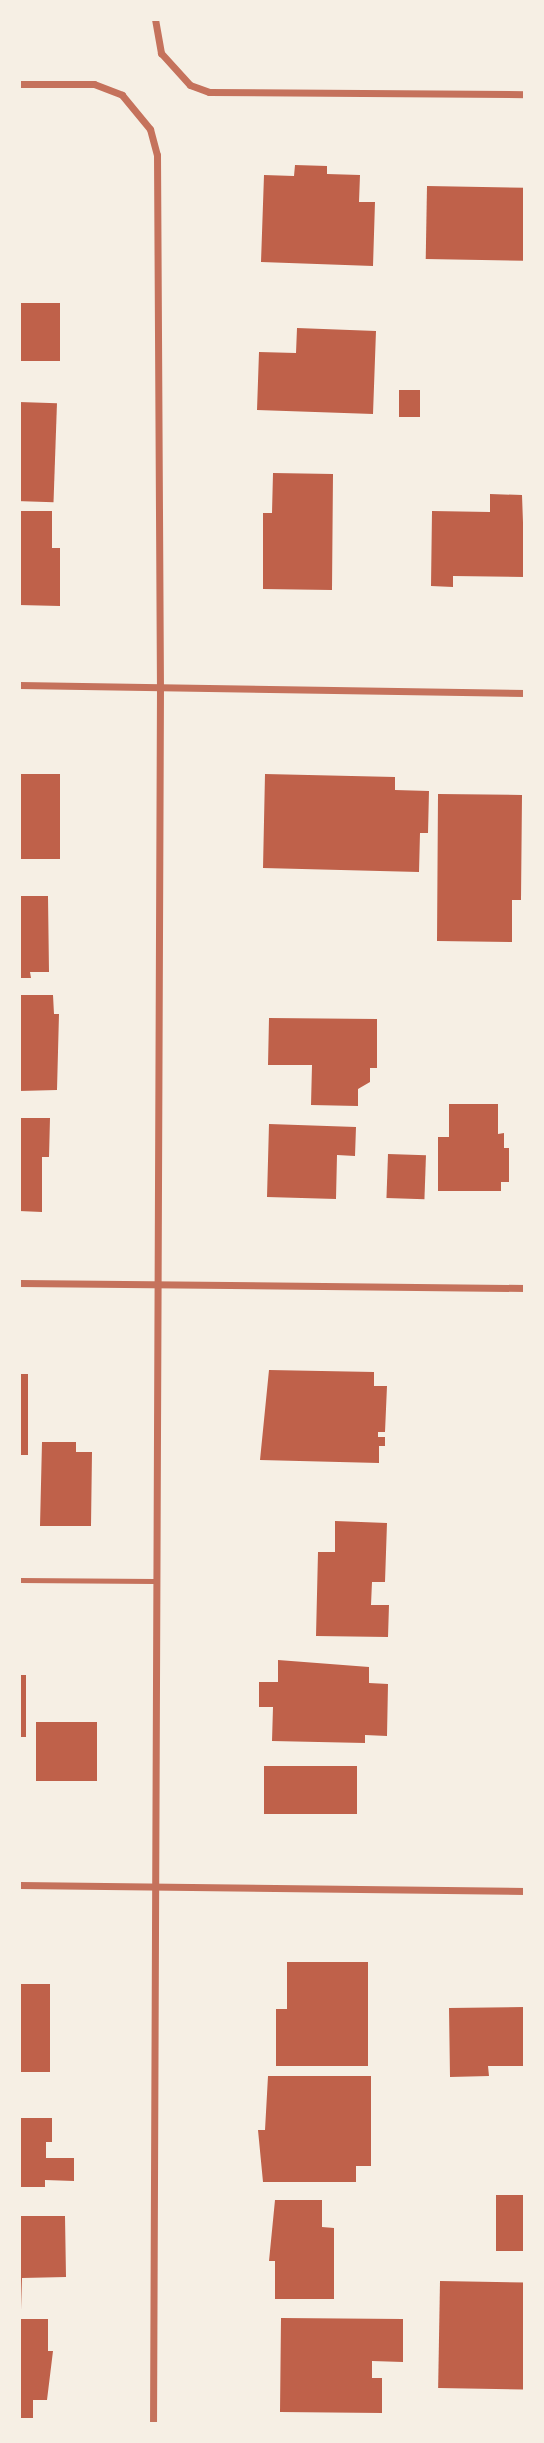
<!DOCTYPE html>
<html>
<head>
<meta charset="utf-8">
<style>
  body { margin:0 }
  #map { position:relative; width:544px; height:2443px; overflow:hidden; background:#f6efe4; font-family:"Fira Sans",sans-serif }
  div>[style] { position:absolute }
  .building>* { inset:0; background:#bf614a; transform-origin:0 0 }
  .service>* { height:5px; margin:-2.5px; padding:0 2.5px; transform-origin:2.5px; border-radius:2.5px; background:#c5725c }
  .minor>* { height:7px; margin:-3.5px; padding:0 3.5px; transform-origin:3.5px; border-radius:3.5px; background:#c5725c }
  span { translate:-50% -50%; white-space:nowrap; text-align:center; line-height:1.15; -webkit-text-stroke:6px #f6efe4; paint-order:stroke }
  .frame { position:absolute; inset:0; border:21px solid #f6efe4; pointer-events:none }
</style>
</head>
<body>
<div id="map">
  <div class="building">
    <i style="clip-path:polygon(295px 165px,327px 166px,327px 174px,360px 175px,359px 202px,375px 202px,373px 266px,261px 262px,264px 175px,294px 176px)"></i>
    <i style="left:427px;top:186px;width:98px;height:73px;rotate:1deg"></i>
    <i style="left:19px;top:303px;width:41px;height:58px"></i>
    <i style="clip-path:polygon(297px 328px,376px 331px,373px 414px,257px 410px,259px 352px,296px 353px)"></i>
    <i style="left:399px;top:390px;width:21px;height:27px"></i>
    <i style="left:19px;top:402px;width:38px;height:99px;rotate:2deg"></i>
    <i style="clip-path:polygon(273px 473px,333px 474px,332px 590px,263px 589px,263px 513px,272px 513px)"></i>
    <i style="clip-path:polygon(490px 494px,522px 495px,525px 577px,453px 576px,453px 587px,431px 586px,432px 511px,490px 512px)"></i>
    <i style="clip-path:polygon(19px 511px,52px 511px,52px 548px,60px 548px,60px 606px,19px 605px)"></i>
    <i style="left:19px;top:774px;width:41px;height:85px"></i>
    <i style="clip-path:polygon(265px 774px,395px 777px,395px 790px,429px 791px,428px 833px,420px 833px,419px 872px,263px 868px)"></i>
    <i style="clip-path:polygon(438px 794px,522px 795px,521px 900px,512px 900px,512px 942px,437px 941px)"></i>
    <i style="clip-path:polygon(19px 896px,48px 896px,49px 972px,30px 972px,31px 978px,19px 978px)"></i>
    <i style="clip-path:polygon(19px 995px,53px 995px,54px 1014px,59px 1014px,57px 1090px,19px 1091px)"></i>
    <i style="clip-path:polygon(269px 1018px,377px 1019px,377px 1068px,370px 1068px,370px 1082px,358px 1089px,358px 1106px,311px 1105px,312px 1065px,268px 1065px)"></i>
    <i style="clip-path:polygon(449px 1104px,498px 1104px,498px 1134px,504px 1133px,504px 1148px,509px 1148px,509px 1182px,501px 1182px,501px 1191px,438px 1191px,438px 1137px,449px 1137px)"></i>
    <i style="clip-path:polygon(19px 1118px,50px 1118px,49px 1157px,42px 1157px,42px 1212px,19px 1211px)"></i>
    <i style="clip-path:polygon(269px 1124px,356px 1127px,355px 1156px,337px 1155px,336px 1199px,267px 1197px)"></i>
    <i style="left:388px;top:1154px;width:38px;height:44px;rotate:2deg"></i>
    <i style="clip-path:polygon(269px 1370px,374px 1372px,374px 1386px,387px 1386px,385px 1432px,378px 1432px,378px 1437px,385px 1437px,385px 1446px,379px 1446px,379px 1463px,260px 1460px)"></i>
    <i style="left:19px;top:1374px;width:9px;height:81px"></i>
    <i style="clip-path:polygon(42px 1442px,76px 1442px,76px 1452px,92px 1452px,91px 1526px,40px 1526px)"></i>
    <i style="clip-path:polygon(335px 1521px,387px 1523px,385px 1582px,372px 1582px,371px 1605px,389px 1605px,388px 1637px,316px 1636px,318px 1552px,335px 1552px)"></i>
    <i style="clip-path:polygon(278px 1660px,369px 1667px,369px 1683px,388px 1684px,387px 1736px,365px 1735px,365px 1743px,272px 1741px,273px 1707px,259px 1707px,259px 1682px,278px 1682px)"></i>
    <i style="left:19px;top:1675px;width:7px;height:62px"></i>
    <i style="left:36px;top:1722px;width:61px;height:59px"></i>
    <i style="left:264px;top:1766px;width:93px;height:48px"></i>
    <i style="clip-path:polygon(287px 1962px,368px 1962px,368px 2066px,276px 2066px,276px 2009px,287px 2009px)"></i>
    <i style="left:19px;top:1984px;width:31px;height:88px"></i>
    <i style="clip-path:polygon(525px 2007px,525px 2066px,488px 2066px,489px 2076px,450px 2077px,449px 2008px)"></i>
    <i style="clip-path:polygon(268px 2076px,371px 2076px,371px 2166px,356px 2166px,356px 2182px,263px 2182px,258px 2130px,265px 2130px)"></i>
    <i style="clip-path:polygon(19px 2118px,52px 2118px,52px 2142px,46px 2142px,46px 2158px,74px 2158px,74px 2181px,45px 2180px,45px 2187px,19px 2187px)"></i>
    <i style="left:496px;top:2195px;width:29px;height:56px"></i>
    <i style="clip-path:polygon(275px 2200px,322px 2200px,322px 2227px,334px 2228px,334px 2299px,275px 2299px,275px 2261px,269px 2261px)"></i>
    <i style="clip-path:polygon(19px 2216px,65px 2216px,66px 2277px,22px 2278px,22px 2310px)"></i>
    <i style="left:440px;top:2281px;width:85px;height:107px;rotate:1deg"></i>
    <i style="clip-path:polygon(281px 2318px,403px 2319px,403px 2362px,372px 2361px,372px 2378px,382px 2378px,382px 2413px,280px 2412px)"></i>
    <i style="clip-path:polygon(19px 2319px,48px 2319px,48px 2351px,53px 2351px,47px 2400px,33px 2400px,33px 2418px,19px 2418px)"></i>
  </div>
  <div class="service">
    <i style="left:19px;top:1580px;width:135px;rotate:0.4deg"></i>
  </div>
  <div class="minor">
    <i style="left:155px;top:19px;width:35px;rotate:80deg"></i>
    <i style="left:161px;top:53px;width:43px;rotate:47.8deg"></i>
    <i style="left:190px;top:85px;width:20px;rotate:20deg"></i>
    <i style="left:209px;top:92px;width:316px;rotate:0.4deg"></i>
    <i style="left:19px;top:84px;width:75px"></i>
    <i style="left:94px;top:84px;width:30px;rotate:21deg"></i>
    <i style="left:122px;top:95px;width:44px;rotate:50.5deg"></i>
    <i style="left:150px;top:129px;width:27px;rotate:75deg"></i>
    <i style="left:157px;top:155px;width:532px;rotate:89.68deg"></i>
    <i style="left:160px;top:687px;width:1737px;rotate:90.23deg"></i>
    <i style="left:19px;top:685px;width:506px;rotate:0.91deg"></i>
    <i style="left:19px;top:1283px;width:506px;rotate:0.57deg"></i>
    <i style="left:19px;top:1885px;width:506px;rotate:0.68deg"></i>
  </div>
  <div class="frame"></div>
</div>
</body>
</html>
